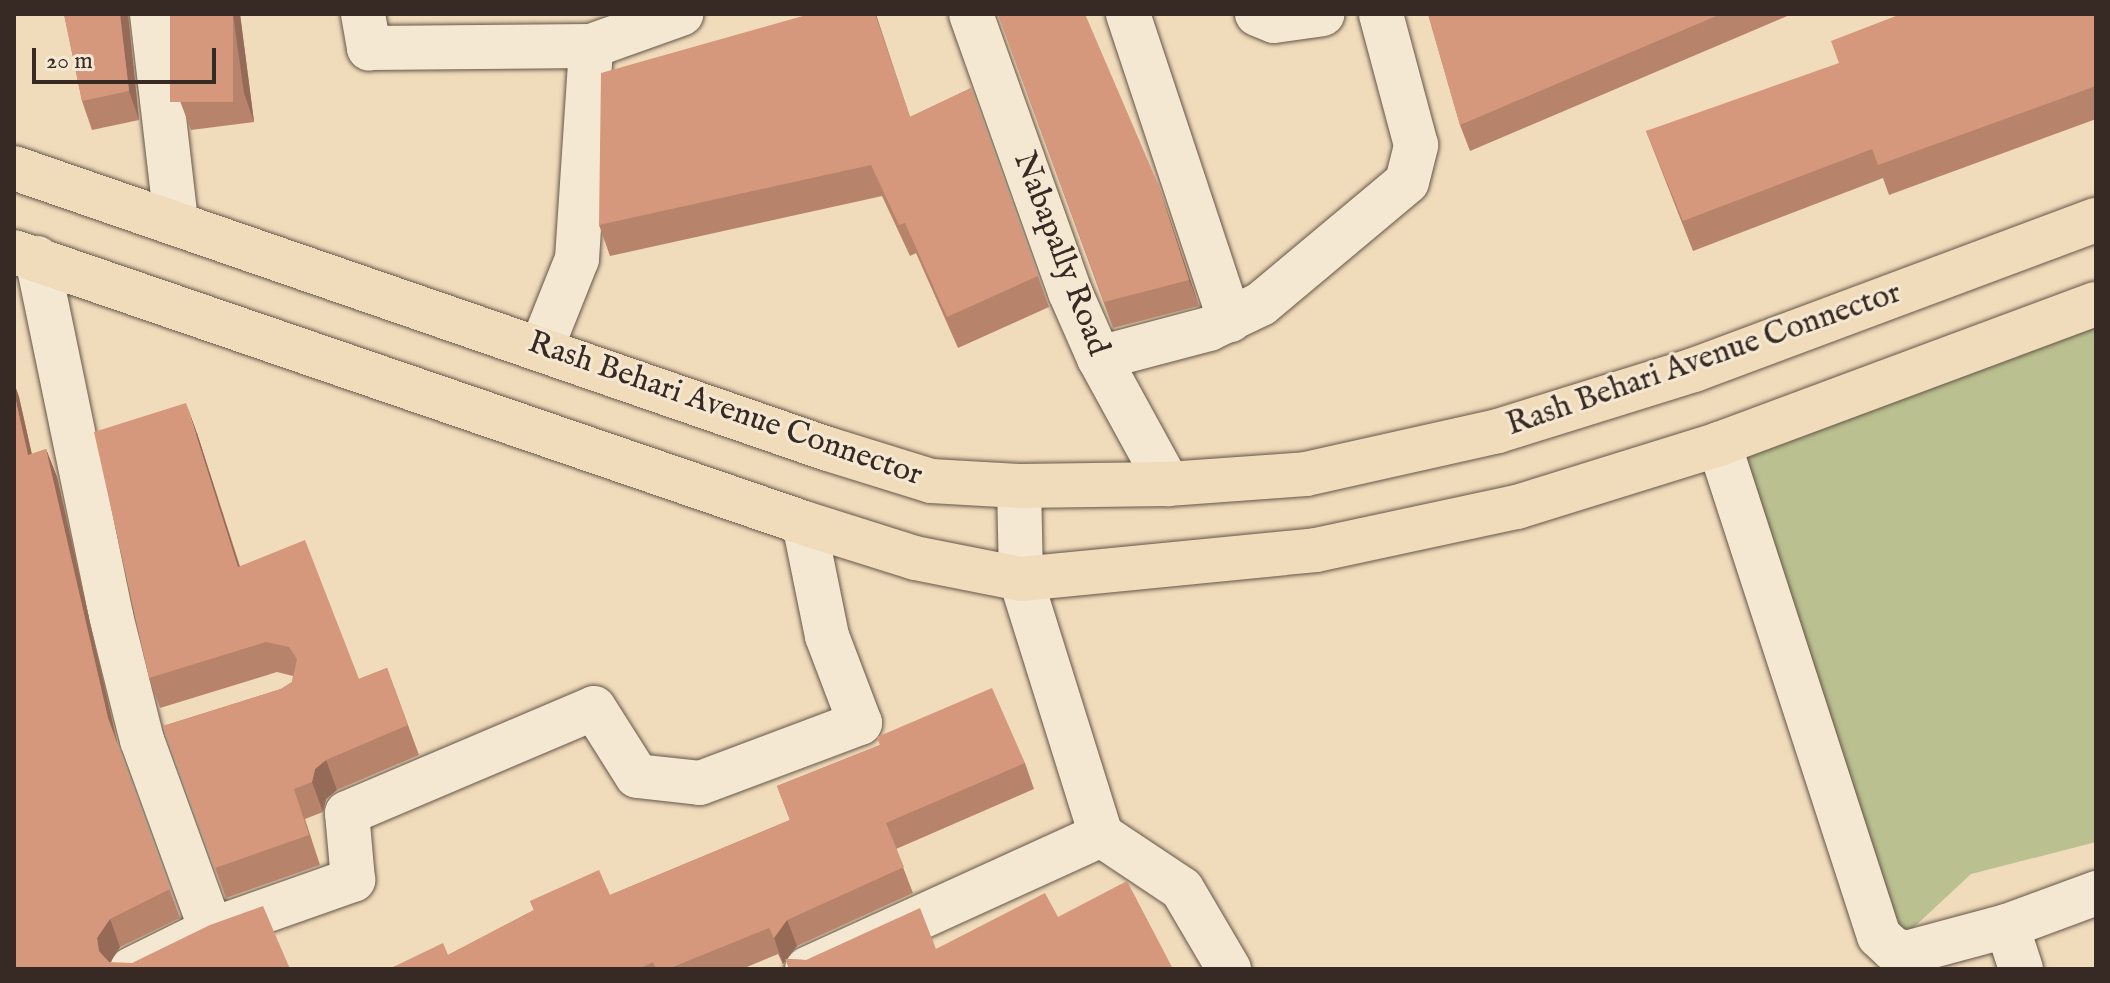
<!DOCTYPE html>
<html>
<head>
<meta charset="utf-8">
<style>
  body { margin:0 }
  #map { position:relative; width:2110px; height:983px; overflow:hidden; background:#f0dbba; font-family:"IM FELL English",serif }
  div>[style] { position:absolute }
  .green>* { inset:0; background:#bac08f }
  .roads { filter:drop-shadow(0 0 2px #65564a) drop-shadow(0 0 2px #65564a) }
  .street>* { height:44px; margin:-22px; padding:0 22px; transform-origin:22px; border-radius:22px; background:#f5e8d2 }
  .primary>* { height:44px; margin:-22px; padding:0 22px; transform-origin:22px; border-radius:22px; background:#f0dbba }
  .wall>* { inset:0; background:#b7836b }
  .shaded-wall>* { inset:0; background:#956a57 }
  .building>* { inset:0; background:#d5987c; transform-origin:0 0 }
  span { translate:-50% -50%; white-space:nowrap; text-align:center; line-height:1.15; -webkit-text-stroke:6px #f5e8d2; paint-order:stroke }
  .street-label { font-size:32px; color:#372924 }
  .frame { position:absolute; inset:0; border:16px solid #372924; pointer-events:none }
  .scale { position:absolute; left:32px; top:48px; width:184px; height:36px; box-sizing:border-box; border:4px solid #372924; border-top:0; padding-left:10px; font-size:24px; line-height:28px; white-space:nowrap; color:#372924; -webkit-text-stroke:6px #f5e8d2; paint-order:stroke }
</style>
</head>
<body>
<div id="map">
  <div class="green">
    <i style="clip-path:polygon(2096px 304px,2096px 842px,1971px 874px,1898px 942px,1719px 444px)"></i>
  </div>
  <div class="roads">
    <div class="street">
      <i style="left:152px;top:14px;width:207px;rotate:83.4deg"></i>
      <i style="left:363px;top:14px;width:35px;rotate:80deg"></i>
      <i style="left:369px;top:48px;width:222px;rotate:-0.5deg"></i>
      <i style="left:591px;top:46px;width:96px;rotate:-19.6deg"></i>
      <i style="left:971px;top:14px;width:295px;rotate:70.4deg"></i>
      <i style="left:1070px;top:292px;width:72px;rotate:66.3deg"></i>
      <i style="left:1099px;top:358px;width:144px;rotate:61.3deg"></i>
      <i style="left:1128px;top:14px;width:323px;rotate:71.6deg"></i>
      <i style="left:1257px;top:14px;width:18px;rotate:22deg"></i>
      <i style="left:1274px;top:21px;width:49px;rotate:-8.1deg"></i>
      <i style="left:37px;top:258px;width:366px;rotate:78.3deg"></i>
      <i style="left:111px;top:616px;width:128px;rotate:76deg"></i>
      <i style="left:142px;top:740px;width:202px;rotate:70deg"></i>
      <i style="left:541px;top:349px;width:97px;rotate:-68.2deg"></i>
      <i style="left:577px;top:259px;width:213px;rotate:-86.2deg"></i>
      <i style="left:1099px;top:358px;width:114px;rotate:-14.8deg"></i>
      <i style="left:1209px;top:329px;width:58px;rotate:-25.7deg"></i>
      <i style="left:1261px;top:304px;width:190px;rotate:-39.9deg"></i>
      <i style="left:1407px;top:182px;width:38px;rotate:-76deg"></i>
      <i style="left:1416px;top:145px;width:136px;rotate:-105deg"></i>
      <i style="left:1719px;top:444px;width:517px;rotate:71.99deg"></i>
      <i style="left:1879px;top:936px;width:19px;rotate:43deg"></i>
      <i style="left:1893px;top:949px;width:14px;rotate:17deg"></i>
      <i style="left:1906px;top:953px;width:105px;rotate:-15deg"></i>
      <i style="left:2007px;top:926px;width:95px;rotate:-20.3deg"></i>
      <i style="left:1101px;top:835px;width:97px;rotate:33.7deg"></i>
      <i style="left:1182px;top:889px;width:93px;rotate:59.6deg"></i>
      <i style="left:2007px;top:926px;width:45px;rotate:72deg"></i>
      <i style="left:132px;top:969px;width:88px;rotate:-26.3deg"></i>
      <i style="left:211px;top:930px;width:151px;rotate:-19.4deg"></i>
      <i style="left:353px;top:880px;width:67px;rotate:-95.1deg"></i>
      <i style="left:347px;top:813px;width:268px;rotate:-23deg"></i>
      <i style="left:594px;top:708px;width:80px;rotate:57.7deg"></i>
      <i style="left:637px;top:776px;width:63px;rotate:6.3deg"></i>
      <i style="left:700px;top:783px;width:171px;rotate:-20.6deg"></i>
      <i style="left:860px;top:723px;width:93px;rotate:-110.8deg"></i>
      <i style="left:827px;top:636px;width:115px;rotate:-101.5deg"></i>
      <i style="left:807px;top:969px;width:323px;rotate:-24.5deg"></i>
      <i style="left:1101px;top:835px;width:268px;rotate:-107.4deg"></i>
      <i style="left:1021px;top:579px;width:93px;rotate:-91.2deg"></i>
    </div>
    <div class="primary">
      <i style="left:14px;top:168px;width:861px;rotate:19.05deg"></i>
      <i style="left:828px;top:449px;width:108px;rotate:17.3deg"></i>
      <i style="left:931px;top:481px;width:88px;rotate:3.3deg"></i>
      <i style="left:1019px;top:486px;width:149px;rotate:-0.8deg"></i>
      <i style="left:1168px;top:484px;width:138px;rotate:-4.1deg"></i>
      <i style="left:1306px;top:474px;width:197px;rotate:-12.6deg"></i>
      <i style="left:1498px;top:431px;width:205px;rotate:-17.3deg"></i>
      <i style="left:1694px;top:370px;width:429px;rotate:-20.5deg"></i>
      <i style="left:14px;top:252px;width:835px;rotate:18.93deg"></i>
      <i style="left:804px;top:523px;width:116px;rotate:17.5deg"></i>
      <i style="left:915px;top:558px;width:108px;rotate:11.2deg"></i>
      <i style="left:1021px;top:579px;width:296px;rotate:-5.6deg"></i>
      <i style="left:1316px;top:550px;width:206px;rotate:-12.1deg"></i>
      <i style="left:1517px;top:507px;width:212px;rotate:-17.3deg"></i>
      <i style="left:1719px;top:444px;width:402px;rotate:-20.4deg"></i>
    </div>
  </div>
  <div class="wall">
    <i style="clip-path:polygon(64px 14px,128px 14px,139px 120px,92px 130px,82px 101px)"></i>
    <i style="clip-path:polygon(170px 14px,240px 14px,254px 122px,191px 130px,180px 101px)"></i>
    <i style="clip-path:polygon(876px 14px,910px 117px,971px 88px,1049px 307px,958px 348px,916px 253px,910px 256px,882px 196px,610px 256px,599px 225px)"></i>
    <i style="clip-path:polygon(998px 14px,1158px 184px,1199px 306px,1113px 328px)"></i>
    <i style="clip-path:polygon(1428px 14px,1792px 14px,1470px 151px,1460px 125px)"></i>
    <i style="clip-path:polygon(2096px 14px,2096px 119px,1889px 195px,1883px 178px,1693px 251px,1646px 131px)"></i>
    <i style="clip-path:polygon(14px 383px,19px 397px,32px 454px,46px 449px,57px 477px,118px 746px,180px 918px,120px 947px,110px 962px,14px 969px)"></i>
    <i style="clip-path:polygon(197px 433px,240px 566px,359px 679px,387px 668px,419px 755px,337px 790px,326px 799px,323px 812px,305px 819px,320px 865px,226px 898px,163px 726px,281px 689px,292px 682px,293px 676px,277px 672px,160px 708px,149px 678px)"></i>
    <i style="clip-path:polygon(880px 745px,1025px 763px,1034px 789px,896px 849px,913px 893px,797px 946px,787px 959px,806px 960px,936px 949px,1058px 917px,1173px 969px,789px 969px,786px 960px,783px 964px,778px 954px,742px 969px,389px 969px,448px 955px,534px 910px,530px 901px,610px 895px,790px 820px,777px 786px)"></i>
  </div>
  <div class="shaded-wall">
    <i style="clip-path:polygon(120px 14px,128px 14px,139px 120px,129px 91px)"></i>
    <i style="clip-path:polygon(233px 14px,240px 14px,254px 122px,244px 93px)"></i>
    <i style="clip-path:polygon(1158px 184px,1167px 210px,1199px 306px,1189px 280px)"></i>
    <i style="clip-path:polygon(14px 383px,19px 397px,38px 483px,28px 455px,14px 392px)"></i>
    <i style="clip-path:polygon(186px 403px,197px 433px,249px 597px,238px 567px)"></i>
    <i style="clip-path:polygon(46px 449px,57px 477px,118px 746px,180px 918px,108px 718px)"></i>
    <i style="clip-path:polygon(326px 760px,337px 790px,326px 799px,323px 812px,312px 782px,315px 769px)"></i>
    <i style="clip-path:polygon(110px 919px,120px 947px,107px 967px,99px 951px,97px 938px)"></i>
    <i style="clip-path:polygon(787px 920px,797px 946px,783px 964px,774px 938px)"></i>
  </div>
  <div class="building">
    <i style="clip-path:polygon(64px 14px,120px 14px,129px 91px,82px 101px)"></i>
    <i style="left:170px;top:14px;width:63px;height:88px"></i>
    <i style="clip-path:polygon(810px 14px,875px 14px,910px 117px,971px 88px,1038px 276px,947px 317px,905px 223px,899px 225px,871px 165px,599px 225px,601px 73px)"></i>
    <i style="clip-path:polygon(998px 14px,1085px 14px,1158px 184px,1189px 280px,1104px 302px)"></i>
    <i style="clip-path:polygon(1428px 14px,1721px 14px,1460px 125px)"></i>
    <i style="clip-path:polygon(1901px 14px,2096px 14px,2096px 86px,1878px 165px,1872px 149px,1683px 221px,1646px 131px,1839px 63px,1831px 41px)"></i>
    <i style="clip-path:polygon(14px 392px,28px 455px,46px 449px,108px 718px,170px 889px,110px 919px,97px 938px,99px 951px,109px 962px,132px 963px,210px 925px,263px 906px,290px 969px,14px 969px)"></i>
    <i style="clip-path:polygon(186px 403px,238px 567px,305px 540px,359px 679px,387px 668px,408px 725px,326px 760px,315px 769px,312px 782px,294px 789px,309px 835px,215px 868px,163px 726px,281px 689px,292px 682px,297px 659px,289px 647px,266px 642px,149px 678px,94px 432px)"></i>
    <i style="clip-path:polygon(992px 688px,1025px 763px,886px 823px,904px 867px,787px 920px,774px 938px,769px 928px,668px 969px,656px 969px,653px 962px,639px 969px,389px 969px,443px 943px,448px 955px,534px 910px,530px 901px,599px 870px,610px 895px,790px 820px,777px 786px,880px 745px,877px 737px)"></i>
    <i style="clip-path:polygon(1127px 881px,1173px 969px,790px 969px,785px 959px,806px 960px,920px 908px,936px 949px,1045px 893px,1058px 917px)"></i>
  </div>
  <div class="street-label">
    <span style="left:1060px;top:254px;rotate:69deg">Nabapally Road</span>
    <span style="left:1704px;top:360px;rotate:-19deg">Rash Behari Avenue Connector</span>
    <span style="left:725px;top:410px;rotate:19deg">Rash Behari Avenue Connector</span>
  </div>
  <div class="frame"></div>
  <div class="scale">20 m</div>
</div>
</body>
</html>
